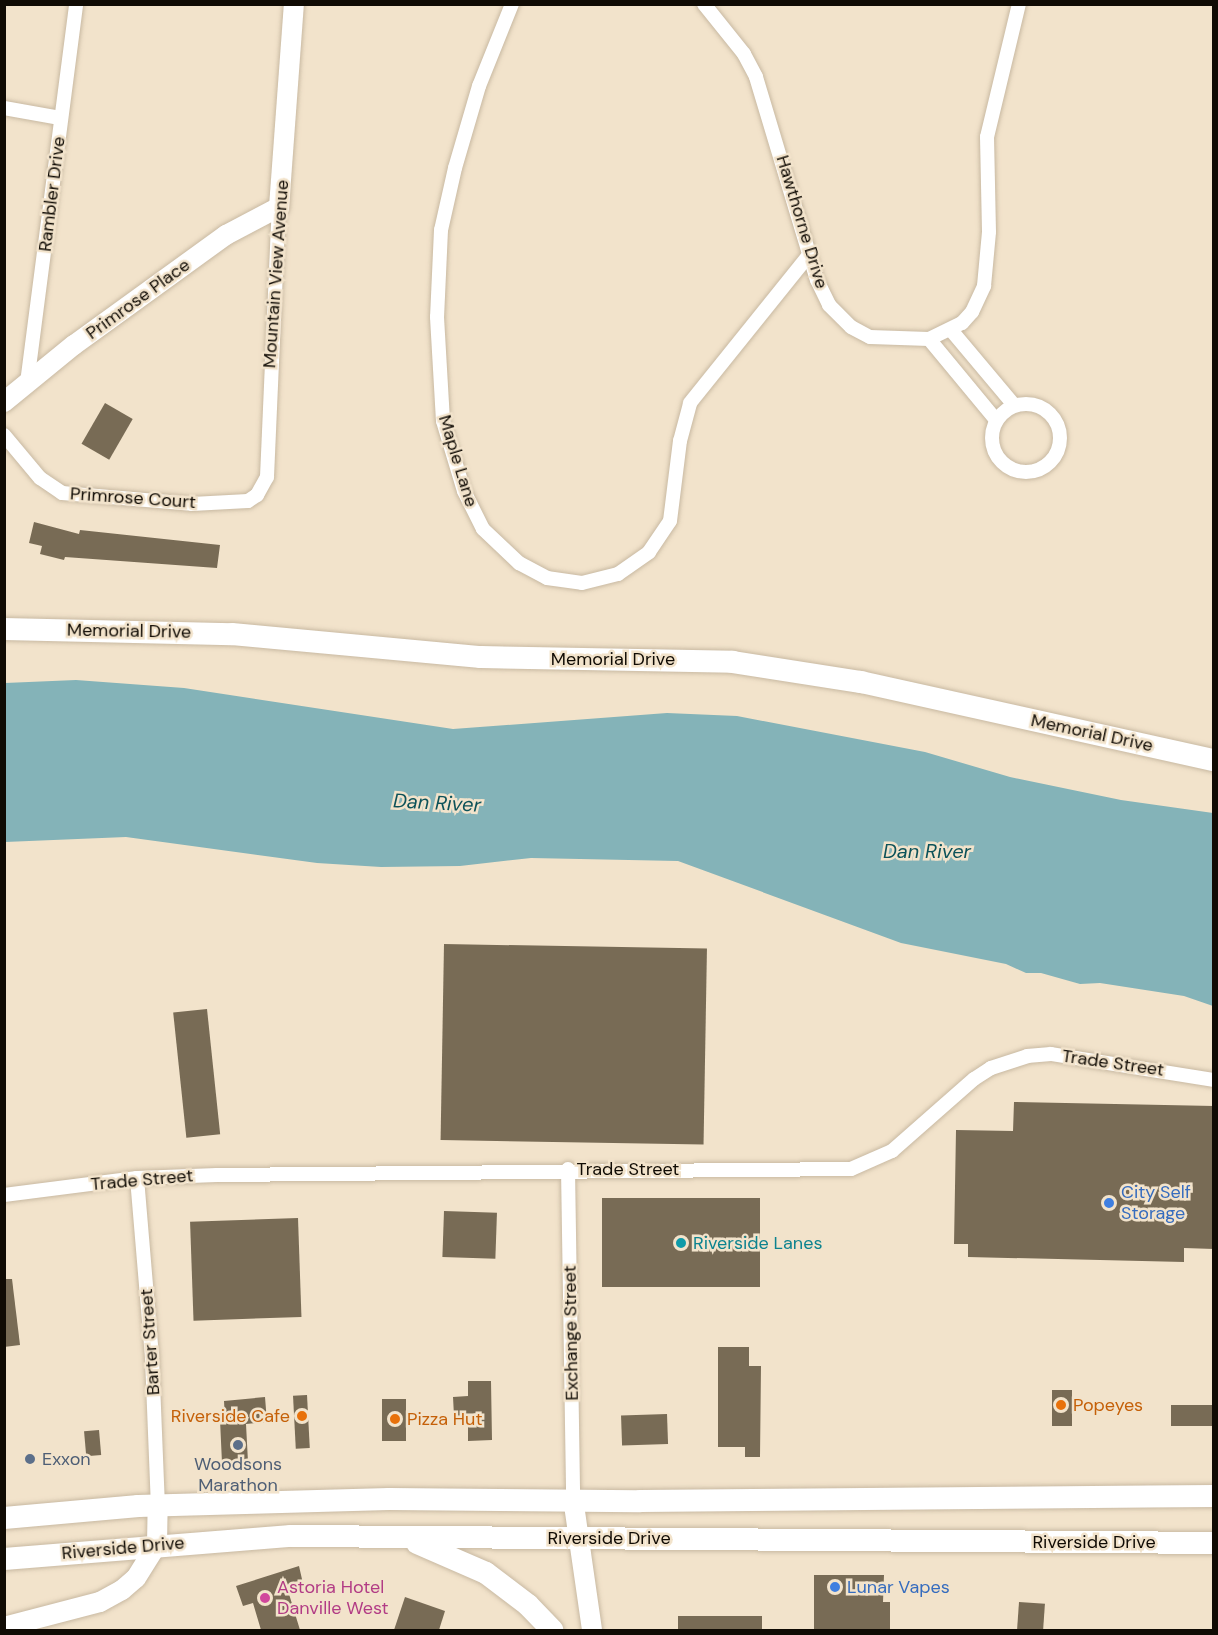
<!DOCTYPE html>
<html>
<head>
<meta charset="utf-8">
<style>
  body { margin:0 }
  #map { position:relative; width:1218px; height:1635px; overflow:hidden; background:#f2e3cb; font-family:"DM Sans",sans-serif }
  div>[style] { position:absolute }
  .water>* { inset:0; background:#84b3b8 }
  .building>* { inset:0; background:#786b55; transform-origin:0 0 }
  .roads { filter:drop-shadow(0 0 2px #c8b9a2) drop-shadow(0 0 2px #c8b9a2) }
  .street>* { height:14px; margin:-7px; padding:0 7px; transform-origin:7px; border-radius:7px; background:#fff }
  .street>.ring { margin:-7px; padding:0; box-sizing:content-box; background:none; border:14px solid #fff; border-radius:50% }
  .secondary>* { height:20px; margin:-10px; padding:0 10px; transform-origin:10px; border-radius:10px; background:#fff }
  .primary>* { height:22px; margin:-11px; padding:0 11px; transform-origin:11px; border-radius:11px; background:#fff }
  .dots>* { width:16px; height:16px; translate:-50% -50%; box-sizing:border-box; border:3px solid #f2e3cb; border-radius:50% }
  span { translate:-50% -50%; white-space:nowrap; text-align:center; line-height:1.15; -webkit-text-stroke:5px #f2e3cb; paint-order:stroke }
  .street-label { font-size:18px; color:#100b04 }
  .shop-label { font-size:18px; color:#366cbe }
  .left { translate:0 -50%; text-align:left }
  .culture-label { font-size:18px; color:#0d838f }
  .food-label { font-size:18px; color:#c56008 }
  .right { translate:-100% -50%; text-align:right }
  .service-label { font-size:18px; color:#4e5e75 }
  .hotel-label { font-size:18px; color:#b23c85 }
  .water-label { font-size:20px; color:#0d5259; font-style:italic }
  .frame { position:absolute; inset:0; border:6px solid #100b04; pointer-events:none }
</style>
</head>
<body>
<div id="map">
  <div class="water">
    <i style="clip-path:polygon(76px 680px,184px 688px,453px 729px,667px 713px,737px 716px,925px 752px,1010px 777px,1121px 800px,1213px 813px,1213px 1006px,1184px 996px,1100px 983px,1080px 984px,1041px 973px,1026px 973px,1006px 964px,901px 943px,678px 861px,531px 858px,460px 866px,381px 867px,317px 863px,126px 837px,5px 842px,5px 683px)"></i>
  </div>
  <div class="building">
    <i style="left:105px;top:403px;width:32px;height:47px;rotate:30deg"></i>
    <i style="clip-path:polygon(34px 522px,79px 534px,80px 530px,220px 545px,217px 568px,65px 557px,64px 560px,40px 554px,42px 546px,29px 543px)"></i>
    <i style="left:444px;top:944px;width:263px;height:196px;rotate:1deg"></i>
    <i style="left:207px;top:1009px;width:126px;height:34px;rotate:84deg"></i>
    <i style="clip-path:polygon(1014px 1102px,1214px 1106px,1214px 1249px,1184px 1248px,1184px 1262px,968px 1257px,968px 1244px,954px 1244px,956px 1130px,1013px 1131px)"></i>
    <i style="left:602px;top:1198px;width:158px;height:89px"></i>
    <i style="left:444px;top:1211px;width:53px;height:46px;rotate:2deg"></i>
    <i style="left:298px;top:1218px;width:99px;height:108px;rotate:88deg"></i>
    <i style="clip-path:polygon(4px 1279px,12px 1279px,20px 1345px,4px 1347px)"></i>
    <i style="clip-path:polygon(718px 1347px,749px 1347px,749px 1366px,761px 1366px,760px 1457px,745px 1457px,745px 1447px,718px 1447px)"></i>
    <i style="clip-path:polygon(468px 1381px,491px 1381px,492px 1440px,468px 1441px,468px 1416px,454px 1416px,453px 1397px,468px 1396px)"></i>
    <i style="left:1052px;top:1390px;width:20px;height:36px"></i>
    <i style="left:307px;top:1395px;width:53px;height:14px;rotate:87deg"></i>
    <i style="clip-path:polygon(265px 1397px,267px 1422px,246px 1424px,248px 1462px,222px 1463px,220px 1420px,225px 1420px,224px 1401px)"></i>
    <i style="left:382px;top:1399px;width:24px;height:42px"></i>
    <i style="left:1171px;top:1405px;width:43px;height:21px"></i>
    <i style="left:667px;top:1414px;width:30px;height:46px;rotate:88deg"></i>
    <i style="left:99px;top:1430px;width:25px;height:15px;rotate:85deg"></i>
    <i style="clip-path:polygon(299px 1566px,304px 1588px,289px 1594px,300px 1630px,261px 1630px,253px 1603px,243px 1606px,236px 1586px)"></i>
    <i style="clip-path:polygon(814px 1575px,884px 1575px,883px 1602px,890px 1602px,890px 1630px,814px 1630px)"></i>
    <i style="clip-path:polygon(405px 1597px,445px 1611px,439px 1630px,394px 1630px)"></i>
    <i style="left:1019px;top:1602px;width:26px;height:28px;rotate:4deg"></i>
    <i style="left:678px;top:1616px;width:84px;height:14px"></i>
  </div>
  <div class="roads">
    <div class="street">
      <i style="left:512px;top:4px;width:88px;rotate:111.9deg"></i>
      <i style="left:479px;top:86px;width:85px;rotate:106.3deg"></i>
      <i style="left:455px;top:168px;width:64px;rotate:102.7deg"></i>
      <i style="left:441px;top:230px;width:87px;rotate:92.6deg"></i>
      <i style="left:437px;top:317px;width:104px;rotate:86.7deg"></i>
      <i style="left:443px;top:421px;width:73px;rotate:73.3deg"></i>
      <i style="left:464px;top:491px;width:42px;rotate:63.4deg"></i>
      <i style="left:483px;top:529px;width:50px;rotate:43.4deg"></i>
      <i style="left:519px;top:563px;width:32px;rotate:28deg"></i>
      <i style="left:547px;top:578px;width:35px;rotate:8deg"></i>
      <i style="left:582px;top:583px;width:37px;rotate:-14deg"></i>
      <i style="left:618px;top:574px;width:38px;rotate:-35deg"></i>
      <i style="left:649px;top:552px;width:37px;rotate:-56deg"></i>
      <i style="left:670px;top:521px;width:81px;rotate:-82.9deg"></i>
      <i style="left:680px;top:441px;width:39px;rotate:-75deg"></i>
      <i style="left:690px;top:403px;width:191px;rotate:-51.2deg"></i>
      <i style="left:704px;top:4px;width:64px;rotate:51.3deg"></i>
      <i style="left:744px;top:54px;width:26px;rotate:62deg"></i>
      <i style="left:756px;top:77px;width:212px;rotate:73.3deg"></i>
      <i style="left:817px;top:280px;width:28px;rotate:64deg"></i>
      <i style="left:829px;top:305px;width:31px;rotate:45deg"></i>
      <i style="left:851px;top:327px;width:21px;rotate:28deg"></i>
      <i style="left:870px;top:337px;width:59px;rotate:1.9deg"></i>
      <i style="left:929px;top:339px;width:37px;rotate:-26deg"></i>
      <i style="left:962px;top:323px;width:15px;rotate:-48deg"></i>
      <i style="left:972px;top:312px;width:29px;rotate:-65deg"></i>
      <i style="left:984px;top:286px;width:54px;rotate:-84.7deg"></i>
      <i style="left:989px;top:232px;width:95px;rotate:-91.2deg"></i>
      <i style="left:987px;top:137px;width:137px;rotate:-76.5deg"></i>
      <i style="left:4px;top:108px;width:57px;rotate:10.1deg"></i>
      <i style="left:951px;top:330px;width:98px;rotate:50deg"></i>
      <i style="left:929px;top:339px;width:105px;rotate:50.4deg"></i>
      <i style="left:27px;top:383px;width:382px;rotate:-82.6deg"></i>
      <i class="ring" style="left:992px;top:404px;width:54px;height:54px"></i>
      <i style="left:4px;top:435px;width:56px;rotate:50.1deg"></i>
      <i style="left:40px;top:478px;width:27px;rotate:34deg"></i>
      <i style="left:62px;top:493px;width:130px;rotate:4.8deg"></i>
      <i style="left:192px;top:504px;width:56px;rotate:-3.1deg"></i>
      <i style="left:248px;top:501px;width:11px;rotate:-34deg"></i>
      <i style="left:257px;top:495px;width:21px;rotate:-61deg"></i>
      <i style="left:267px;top:477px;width:270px;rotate:-87.5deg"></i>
      <i style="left:568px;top:1169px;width:329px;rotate:89.1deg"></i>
      <i style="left:137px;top:1178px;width:181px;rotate:85.2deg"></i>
      <i style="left:152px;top:1358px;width:148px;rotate:87.7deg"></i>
      <i style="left:4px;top:1195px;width:134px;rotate:-7.3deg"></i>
      <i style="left:137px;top:1178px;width:80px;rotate:-2.1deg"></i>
      <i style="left:217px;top:1175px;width:634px;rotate:-0.54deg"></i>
      <i style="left:851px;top:1169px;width:45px;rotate:-23.7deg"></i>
      <i style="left:892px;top:1151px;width:109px;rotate:-41.3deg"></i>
      <i style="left:974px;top:1079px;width:20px;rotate:-33deg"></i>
      <i style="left:991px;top:1068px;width:38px;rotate:-18deg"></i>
      <i style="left:1027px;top:1056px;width:24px;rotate:-5deg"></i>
      <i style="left:1051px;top:1054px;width:165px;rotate:9.1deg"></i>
    </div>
    <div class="secondary">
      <i style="left:4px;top:402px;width:90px;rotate:-39.2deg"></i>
      <i style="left:74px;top:345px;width:188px;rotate:-35.9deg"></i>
      <i style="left:226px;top:235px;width:60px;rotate:-27.8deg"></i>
      <i style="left:279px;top:207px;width:204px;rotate:-85.8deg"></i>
      <i style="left:573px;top:1498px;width:133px;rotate:81.8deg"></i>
      <i style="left:4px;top:1627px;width:99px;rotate:-14.6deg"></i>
      <i style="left:100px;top:1602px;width:25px;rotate:-29deg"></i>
      <i style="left:122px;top:1590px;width:18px;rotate:-41deg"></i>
      <i style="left:136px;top:1578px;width:39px;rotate:-58deg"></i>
      <i style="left:157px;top:1545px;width:39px;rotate:-89deg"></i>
    </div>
    <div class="primary">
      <i style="left:4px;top:629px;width:228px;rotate:1.3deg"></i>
      <i style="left:232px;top:634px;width:250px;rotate:5.3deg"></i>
      <i style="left:481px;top:657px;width:252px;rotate:1.1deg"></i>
      <i style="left:733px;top:662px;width:130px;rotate:8.9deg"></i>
      <i style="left:861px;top:682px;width:362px;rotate:12.5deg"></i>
      <i style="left:4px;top:1518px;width:135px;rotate:-5.1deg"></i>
      <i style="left:138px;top:1506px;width:251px;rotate:-1.6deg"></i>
      <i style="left:389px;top:1499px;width:251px;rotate:0.5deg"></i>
      <i style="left:640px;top:1501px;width:574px;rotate:-0.5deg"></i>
      <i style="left:417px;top:1543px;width:75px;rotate:23.5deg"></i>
      <i style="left:486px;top:1573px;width:53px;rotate:37.3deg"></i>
      <i style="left:528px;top:1605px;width:35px;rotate:46deg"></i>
      <i style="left:4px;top:1559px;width:288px;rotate:-4.6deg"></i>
      <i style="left:291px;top:1536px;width:923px;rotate:0.43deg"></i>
    </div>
  </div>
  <div class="dots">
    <i style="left:1109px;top:1203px;background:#3f7fe0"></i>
    <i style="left:681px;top:1243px;background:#0f9aa8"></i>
    <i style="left:1061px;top:1405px;background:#e8710a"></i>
    <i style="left:302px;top:1416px;background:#e8710a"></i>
    <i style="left:395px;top:1419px;background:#e8710a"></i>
    <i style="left:238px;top:1445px;background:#5c6f8a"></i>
    <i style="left:30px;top:1459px;background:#5c6f8a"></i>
    <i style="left:835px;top:1587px;background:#3f7fe0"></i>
    <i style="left:265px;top:1598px;background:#d1479c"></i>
  </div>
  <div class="street-label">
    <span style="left:52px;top:194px;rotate:-83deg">Rambler Drive</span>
    <span style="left:802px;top:222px;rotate:73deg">Hawthorne Drive</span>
    <span style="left:276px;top:274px;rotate:-86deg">Mountain View Avenue</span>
    <span style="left:138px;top:299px;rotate:-36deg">Primrose Place</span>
    <span style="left:458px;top:461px;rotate:73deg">Maple Lane</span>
    <span style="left:133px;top:498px;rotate:4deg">Primrose Court</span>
    <span style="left:129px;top:631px;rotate:1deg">Memorial Drive</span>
    <span style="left:613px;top:659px">Memorial Drive</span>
    <span style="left:1092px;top:733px;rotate:12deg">Memorial Drive</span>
    <span style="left:1113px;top:1063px;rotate:8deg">Trade Street</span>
    <span style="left:628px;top:1169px">Trade Street</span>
    <span style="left:142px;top:1180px;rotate:-5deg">Trade Street</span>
    <span style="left:571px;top:1333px;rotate:-91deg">Exchange Street</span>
    <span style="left:150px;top:1342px;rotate:-94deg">Barter Street</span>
    <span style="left:609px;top:1538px">Riverside Drive</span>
    <span style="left:1094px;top:1542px">Riverside Drive</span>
    <span style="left:123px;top:1548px;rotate:-5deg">Riverside Drive</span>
  </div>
  <div class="shop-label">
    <span class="left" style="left:1121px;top:1203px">City Self<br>Storage</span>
    <span class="left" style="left:847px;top:1587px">Lunar Vapes</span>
  </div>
  <div class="culture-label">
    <span class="left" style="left:693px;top:1243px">Riverside Lanes</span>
  </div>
  <div class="food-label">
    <span class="left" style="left:1073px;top:1405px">Popeyes</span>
    <span class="right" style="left:290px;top:1416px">Riverside Cafe</span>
    <span class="left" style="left:407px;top:1419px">Pizza Hut</span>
  </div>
  <div class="service-label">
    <span class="left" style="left:42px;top:1459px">Exxon</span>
    <span style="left:238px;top:1475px">Woodsons<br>Marathon</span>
  </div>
  <div class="hotel-label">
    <span class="left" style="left:277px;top:1598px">Astoria Hotel<br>Danville West</span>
  </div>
  <div class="water-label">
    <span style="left:437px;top:803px;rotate:3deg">Dan River</span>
    <span style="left:927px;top:851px">Dan River</span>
  </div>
  <div class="frame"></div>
</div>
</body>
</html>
